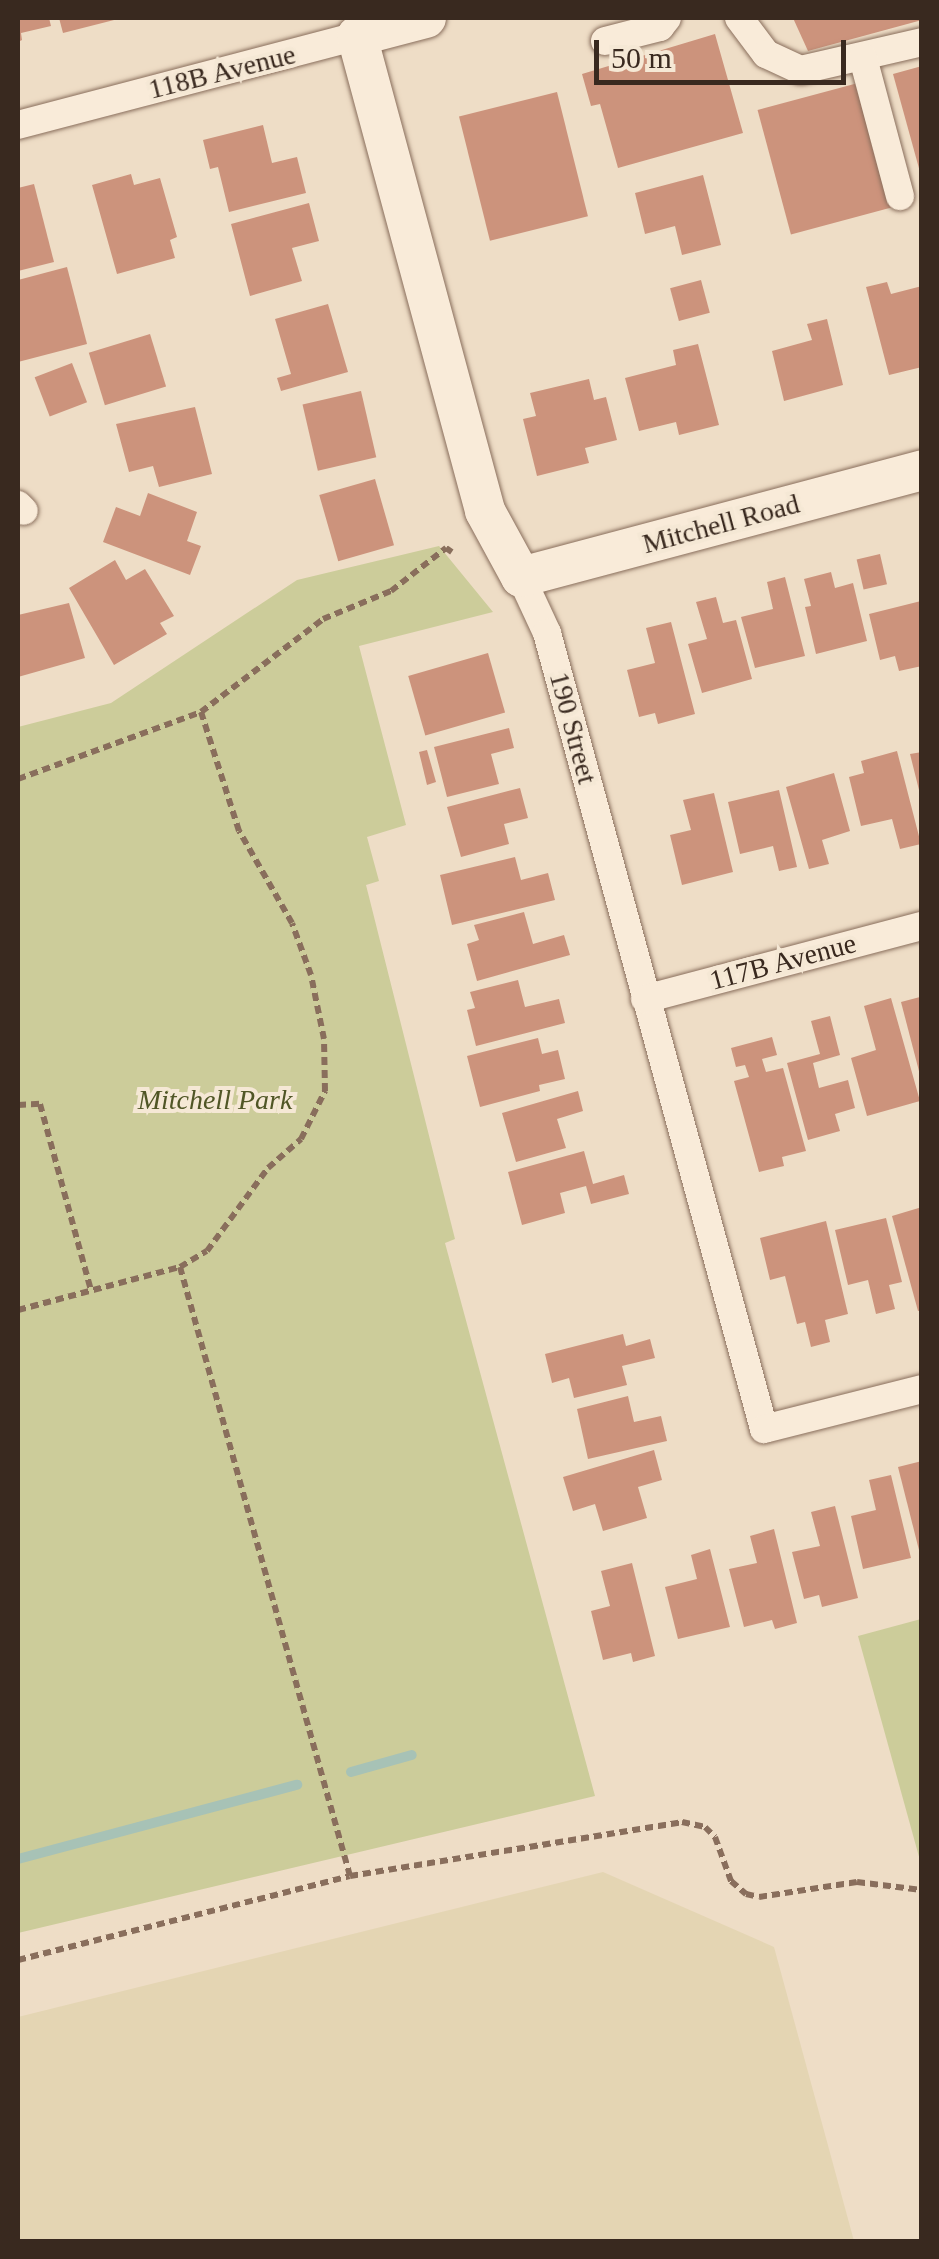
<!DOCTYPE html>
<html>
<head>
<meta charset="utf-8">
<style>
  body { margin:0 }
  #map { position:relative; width:939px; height:2259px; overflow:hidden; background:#eeddc6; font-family:"Times New Roman",serif }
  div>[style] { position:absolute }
  .farmland>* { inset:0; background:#e4d5b3 }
  .green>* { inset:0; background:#cccc9a }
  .stream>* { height:10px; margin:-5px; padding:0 5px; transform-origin:5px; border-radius:5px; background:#a7c2b6 }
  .building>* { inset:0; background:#cc937c; transform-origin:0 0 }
  .path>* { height:6px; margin-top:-3px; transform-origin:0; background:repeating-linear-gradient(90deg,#896e5c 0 8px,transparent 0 13px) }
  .roads { filter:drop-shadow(0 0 2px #896e5c) drop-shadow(0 0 2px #896e5c) }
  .street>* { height:28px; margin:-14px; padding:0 14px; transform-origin:14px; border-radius:14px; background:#f9ebd9 }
  .secondary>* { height:40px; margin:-20px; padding:0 20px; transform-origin:20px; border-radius:20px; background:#f9ebd9 }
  span { translate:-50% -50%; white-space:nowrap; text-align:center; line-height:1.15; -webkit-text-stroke:8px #f5e8d5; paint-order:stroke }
  .street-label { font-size:28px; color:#39291f }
  .park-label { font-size:28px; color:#505626; font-style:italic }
  .frame { position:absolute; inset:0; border:20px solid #39291f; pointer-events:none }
  .scale { position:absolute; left:594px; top:40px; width:252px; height:45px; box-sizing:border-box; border:5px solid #39291f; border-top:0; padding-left:12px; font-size:30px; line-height:35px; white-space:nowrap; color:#39291f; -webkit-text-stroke:8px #f5e8d5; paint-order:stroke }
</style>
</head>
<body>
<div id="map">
  <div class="farmland">
    <i style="clip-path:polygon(603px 1872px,774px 1947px,854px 2241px,18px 2241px,18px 2017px)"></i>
  </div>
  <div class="green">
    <i style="clip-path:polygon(439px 546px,493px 612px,359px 646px,406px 825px,367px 837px,379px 881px,366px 885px,455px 1239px,445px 1243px,595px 1796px,18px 1933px,18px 727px,111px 703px,297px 580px)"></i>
    <i style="clip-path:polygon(921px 1619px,922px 1619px,921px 1864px,858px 1636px)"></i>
  </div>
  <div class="stream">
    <i style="left:351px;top:1772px;width:63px;rotate:-15.6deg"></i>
    <i style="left:18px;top:1859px;width:289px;rotate:-14.9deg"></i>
  </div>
  <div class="building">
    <i style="clip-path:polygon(18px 18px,49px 18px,51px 26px,21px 33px,22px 40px,18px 42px)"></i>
    <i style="clip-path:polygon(59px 18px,118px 18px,118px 19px,63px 33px)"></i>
    <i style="clip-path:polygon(793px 18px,922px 18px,922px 20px,808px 51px)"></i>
    <i style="clip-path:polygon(715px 34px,743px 133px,618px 168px,600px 104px,591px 106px,582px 74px)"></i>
    <i style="clip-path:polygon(922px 66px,922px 172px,920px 172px,893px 74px)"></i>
    <i style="left:858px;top:83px;width:129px;height:104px;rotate:75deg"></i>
    <i style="left:557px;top:92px;width:128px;height:101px;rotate:76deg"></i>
    <i style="clip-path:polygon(263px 125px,272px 163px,297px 157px,306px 193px,229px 212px,218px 167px,210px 169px,203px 140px)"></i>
    <i style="clip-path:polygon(131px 174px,134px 185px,160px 178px,177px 237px,170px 240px,175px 258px,117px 274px,92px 185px)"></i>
    <i style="clip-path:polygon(703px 175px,721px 245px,682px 255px,675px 226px,645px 234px,635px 193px)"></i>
    <i style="clip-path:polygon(34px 184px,54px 262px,18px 271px,18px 188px)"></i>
    <i style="clip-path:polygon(309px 203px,319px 241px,292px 248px,302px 281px,250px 296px,231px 224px)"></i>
    <i style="clip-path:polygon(67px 267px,87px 344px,18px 362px,18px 280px)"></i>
    <i style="left:701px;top:280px;width:34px;height:32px;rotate:75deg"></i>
    <i style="clip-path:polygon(887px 282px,891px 294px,922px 286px,922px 367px,889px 375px,866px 287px)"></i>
    <i style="clip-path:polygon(328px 304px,348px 372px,281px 391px,277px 378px,291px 374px,275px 319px)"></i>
    <i style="clip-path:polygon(827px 319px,843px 385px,784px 401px,772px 351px,812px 340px,807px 324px)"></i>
    <i style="left:150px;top:334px;width:55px;height:64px;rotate:73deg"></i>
    <i style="clip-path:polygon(698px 344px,719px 425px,679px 435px,676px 422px,639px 431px,625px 378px,676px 365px,673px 350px)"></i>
    <i style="left:72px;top:363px;width:42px;height:40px;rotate:69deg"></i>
    <i style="clip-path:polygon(589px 379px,594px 400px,606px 397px,617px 440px,585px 448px,589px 463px,537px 476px,523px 419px,536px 416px,530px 393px)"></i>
    <i style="left:361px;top:391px;width:68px;height:60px;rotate:77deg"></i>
    <i style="clip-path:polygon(195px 407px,212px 474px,159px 487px,153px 466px,129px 472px,116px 424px)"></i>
    <i style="left:375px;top:479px;width:69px;height:58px;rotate:74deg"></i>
    <i style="clip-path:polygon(148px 493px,197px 512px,187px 541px,201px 546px,190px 575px,103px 542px,116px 507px,140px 516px)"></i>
    <i style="left:880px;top:554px;width:31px;height:24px;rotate:77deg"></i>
    <i style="clip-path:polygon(115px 560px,126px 580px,145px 569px,174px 616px,160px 623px,167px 634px,114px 665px,69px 588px)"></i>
    <i style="clip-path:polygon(831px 572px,835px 588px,853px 583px,867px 641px,816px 654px,805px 607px,811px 606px,804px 579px)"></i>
    <i style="clip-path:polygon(785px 577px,805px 656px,755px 668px,741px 617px,773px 609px,767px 582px)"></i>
    <i style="clip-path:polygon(716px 597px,723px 623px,736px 620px,752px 679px,702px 693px,688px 644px,707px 639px,696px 602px)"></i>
    <i style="clip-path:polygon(921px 601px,922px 666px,899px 671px,895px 656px,880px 660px,869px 614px)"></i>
    <i style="clip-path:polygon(69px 603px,85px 658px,18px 677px,18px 615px)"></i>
    <i style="clip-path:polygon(671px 622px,695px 714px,658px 724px,655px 713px,639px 717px,627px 670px,655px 663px,646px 628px)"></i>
    <i style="left:488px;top:653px;width:62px;height:83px;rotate:74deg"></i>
    <i style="clip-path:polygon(509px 728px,514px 748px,491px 754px,499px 784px,447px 797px,434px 747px)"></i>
    <i style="clip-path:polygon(427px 750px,436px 782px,427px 785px,419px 752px)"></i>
    <i style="clip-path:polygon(897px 751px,921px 844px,900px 849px,892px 819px,861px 826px,849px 777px,864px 773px,861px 761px)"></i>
    <i style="clip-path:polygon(922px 752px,922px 793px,920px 794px,910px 754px)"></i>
    <i style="clip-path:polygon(834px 773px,850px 831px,822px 840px,829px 864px,809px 869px,786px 787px)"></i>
    <i style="clip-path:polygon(520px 788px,528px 818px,504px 824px,509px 844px,461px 857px,447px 807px)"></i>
    <i style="clip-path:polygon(779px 790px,797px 867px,779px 871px,773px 846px,740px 854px,728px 802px)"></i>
    <i style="clip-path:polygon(714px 793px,733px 872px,682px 885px,670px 835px,691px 830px,683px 800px)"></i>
    <i style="clip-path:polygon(515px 857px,521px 880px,548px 873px,555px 900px,452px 925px,440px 875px)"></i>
    <i style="clip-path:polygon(524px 912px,533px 944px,564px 935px,570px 955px,477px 981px,467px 944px,479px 940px,474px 925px)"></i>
    <i style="clip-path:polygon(518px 980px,525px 1007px,559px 999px,565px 1023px,476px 1046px,467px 1010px,475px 1008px,470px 992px)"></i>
    <i style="clip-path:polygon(920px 997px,922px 1002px,920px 1075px,901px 1002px)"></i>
    <i style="clip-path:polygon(891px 998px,920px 1101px,867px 1116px,851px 1058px,876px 1050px,864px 1006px)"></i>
    <i style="clip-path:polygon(830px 1016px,840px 1055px,813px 1063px,819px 1088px,848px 1080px,855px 1108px,835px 1114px,840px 1131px,808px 1140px,787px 1063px,820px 1054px,811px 1021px)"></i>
    <i style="clip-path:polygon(772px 1037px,777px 1055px,762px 1059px,766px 1072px,783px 1068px,806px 1151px,782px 1157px,784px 1166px,759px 1172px,734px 1081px,749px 1077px,745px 1065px,736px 1067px,731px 1048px)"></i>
    <i style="clip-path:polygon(538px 1038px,542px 1054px,558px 1050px,565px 1079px,539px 1085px,540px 1091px,480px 1107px,467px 1056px)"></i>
    <i style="clip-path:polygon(578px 1091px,583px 1111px,557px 1119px,566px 1148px,516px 1162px,502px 1113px)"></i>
    <i style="clip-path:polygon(584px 1151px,593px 1184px,624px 1175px,629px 1194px,591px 1204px,586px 1186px,560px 1193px,565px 1213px,522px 1225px,508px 1172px)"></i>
    <i style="clip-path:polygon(922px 1207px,922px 1310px,918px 1311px,892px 1216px)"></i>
    <i style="clip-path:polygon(886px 1218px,902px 1282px,889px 1285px,895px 1309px,876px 1314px,868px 1280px,848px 1285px,835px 1230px)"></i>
    <i style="clip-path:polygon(826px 1221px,848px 1314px,825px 1320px,830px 1342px,811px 1347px,805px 1322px,797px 1324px,785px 1276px,770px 1280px,760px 1238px)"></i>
    <i style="clip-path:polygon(623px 1334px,626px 1346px,650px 1339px,655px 1358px,622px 1366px,627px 1385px,574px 1398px,569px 1378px,552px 1383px,545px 1354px)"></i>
    <i style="clip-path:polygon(628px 1396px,634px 1422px,661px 1416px,667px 1441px,588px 1459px,577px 1409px)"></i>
    <i style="clip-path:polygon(654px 1450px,662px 1480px,638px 1487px,647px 1518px,603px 1531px,595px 1504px,573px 1511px,563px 1477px)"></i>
    <i style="clip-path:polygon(922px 1461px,922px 1554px,920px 1554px,898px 1467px)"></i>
    <i style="clip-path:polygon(891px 1475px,911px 1558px,863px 1569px,851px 1516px,876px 1510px,869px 1480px)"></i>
    <i style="clip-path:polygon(835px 1506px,858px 1598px,822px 1607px,819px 1595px,804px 1599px,792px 1552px,820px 1546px,811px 1512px)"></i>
    <i style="clip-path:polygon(774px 1529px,797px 1623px,775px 1629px,772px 1620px,744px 1627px,729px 1569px,757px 1563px,750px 1536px)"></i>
    <i style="clip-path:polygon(710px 1549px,730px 1627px,678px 1639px,665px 1587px,697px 1579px,691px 1555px)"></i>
    <i style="clip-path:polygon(632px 1563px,655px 1656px,633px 1662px,631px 1653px,603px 1660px,591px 1611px,610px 1606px,601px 1571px)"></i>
  </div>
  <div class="path">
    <i style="left:18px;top:779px;width:195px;rotate:-20.1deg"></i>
    <i style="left:201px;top:712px;width:153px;rotate:-37.3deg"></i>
    <i style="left:323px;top:619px;width:74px;rotate:-22.4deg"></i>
    <i style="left:391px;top:591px;width:70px;rotate:-38deg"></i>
    <i style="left:446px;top:548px;width:7px;rotate:34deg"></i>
    <i style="left:18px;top:1105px;width:22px;rotate:-3deg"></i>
    <i style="left:40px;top:1104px;width:193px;rotate:74.7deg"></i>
    <i style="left:180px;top:1267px;width:632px;rotate:74.4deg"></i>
    <i style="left:18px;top:1310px;width:168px;rotate:-14.9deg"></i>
    <i style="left:180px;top:1267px;width:31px;rotate:-31deg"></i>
    <i style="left:207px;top:1251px;width:103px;rotate:-53.7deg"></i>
    <i style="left:268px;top:1168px;width:44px;rotate:-41.3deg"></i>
    <i style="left:301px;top:1139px;width:54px;rotate:-63.4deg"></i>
    <i style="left:325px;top:1091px;width:52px;rotate:-91.1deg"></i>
    <i style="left:324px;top:1039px;width:65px;rotate:-101.5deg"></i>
    <i style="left:311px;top:975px;width:55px;rotate:-110.1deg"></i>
    <i style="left:292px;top:923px;width:106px;rotate:-119.9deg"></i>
    <i style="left:239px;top:831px;width:125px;rotate:-107.7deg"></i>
    <i style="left:18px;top:1960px;width:342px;rotate:-14.2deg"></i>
    <i style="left:350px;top:1876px;width:336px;rotate:-9.2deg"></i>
    <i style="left:682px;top:1822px;width:24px;rotate:12deg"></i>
    <i style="left:705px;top:1827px;width:14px;rotate:45deg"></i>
    <i style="left:715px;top:1837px;width:47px;rotate:70deg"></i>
    <i style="left:731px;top:1881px;width:20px;rotate:41deg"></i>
    <i style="left:746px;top:1894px;width:13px;rotate:13deg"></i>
    <i style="left:759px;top:1897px;width:99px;rotate:-8.7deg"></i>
    <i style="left:857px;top:1882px;width:65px;rotate:7deg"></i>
  </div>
  <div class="roads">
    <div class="street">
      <i style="left:739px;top:18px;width:45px;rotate:53.1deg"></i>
      <i style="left:766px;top:54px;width:38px;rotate:25deg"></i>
      <i style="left:801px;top:70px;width:124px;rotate:-13deg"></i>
      <i style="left:605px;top:41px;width:57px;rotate:-14.3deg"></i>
      <i style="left:660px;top:27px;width:11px;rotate:-52deg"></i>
      <i style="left:863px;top:58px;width:143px;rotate:75deg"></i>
      <i style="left:18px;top:125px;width:350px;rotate:-14.7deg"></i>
      <i style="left:18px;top:505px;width:8px;rotate:45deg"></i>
      <i style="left:521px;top:577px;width:62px;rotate:65.1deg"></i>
      <i style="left:547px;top:633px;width:825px;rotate:74.75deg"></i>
      <i style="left:764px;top:1429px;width:163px;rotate:-14.2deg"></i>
      <i style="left:645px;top:999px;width:286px;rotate:-14.8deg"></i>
    </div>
    <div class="secondary">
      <i style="left:426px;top:18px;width:71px;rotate:165.4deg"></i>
      <i style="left:357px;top:36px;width:492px;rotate:74.9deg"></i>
      <i style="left:485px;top:511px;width:75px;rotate:61.4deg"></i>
      <i style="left:521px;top:577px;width:415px;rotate:-14.9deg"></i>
    </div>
  </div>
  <div class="street-label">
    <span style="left:222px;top:72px;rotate:-14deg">118B Avenue</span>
    <span style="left:721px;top:524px;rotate:-15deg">Mitchell Road</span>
    <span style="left:573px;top:728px;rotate:75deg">190 Street</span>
    <span style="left:783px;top:962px;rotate:-15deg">117B Avenue</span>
  </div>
  <div class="park-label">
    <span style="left:215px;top:1100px">Mitchell Park</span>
  </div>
  <div class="frame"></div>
  <div class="scale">50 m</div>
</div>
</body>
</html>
